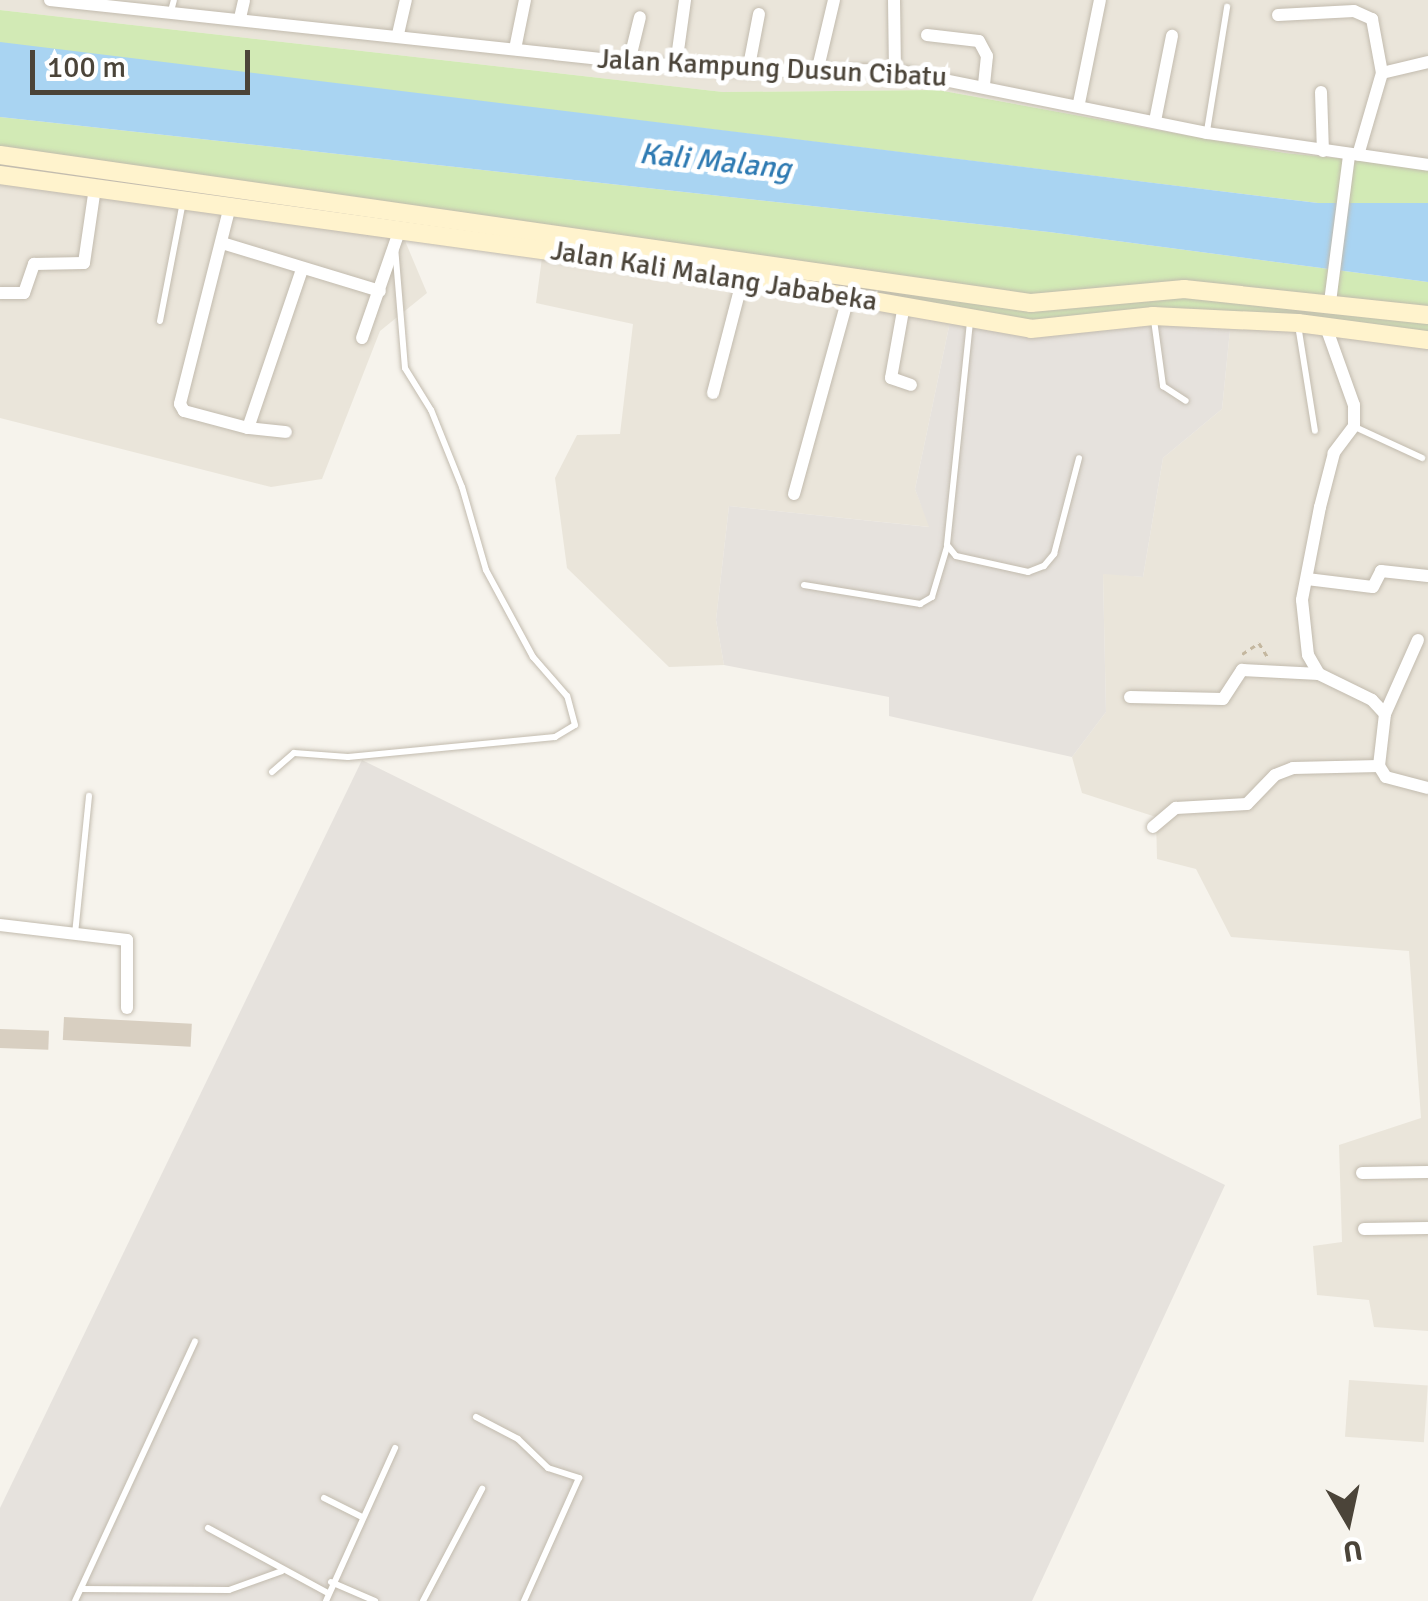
<!DOCTYPE html>
<html>
<head>
<meta charset="utf-8">
<style>
  body { margin:0 }
  #map { position:relative; width:1428px; height:1601px; overflow:hidden; background:#f6f3ec; font-family:Signika,sans-serif }
  div>[style] { position:absolute }
  .residential>* { inset:0; background:#eae5da; transform-origin:0 0 }
  .industrial>* { inset:0; background:#e6e2dd }
  .green>* { inset:0; background:#d2eab5 }
  .water>* { inset:0; background:#a9d4f2 }
  .building>* { inset:0; background:#d8cfc1; transform-origin:0 0 }
  .path>* { height:2.5px; margin-top:-1.25px; transform-origin:0; background:repeating-linear-gradient(90deg,#c4b79f 0 5px,transparent 0 10px) }
  .roads { filter:drop-shadow(0 0 2px #c2bbae) drop-shadow(0 0 2px #c2bbae) }
  .service>* { height:6px; margin:-3px; padding:0 3px; transform-origin:3px; border-radius:3px; background:#fff }
  .minor>* { height:12px; margin:-6px; padding:0 6px; transform-origin:6px; border-radius:6px; background:#fff }
  .secondary>* { height:18px; margin:-9px; padding:0 9px; transform-origin:9px; border-radius:9px; background:#fff3cd }
  span { translate:-50% -50%; white-space:nowrap; text-align:center; line-height:1.15; -webkit-text-stroke:10px #fff; paint-order:stroke }
  .street-label { font-size:28px; color:#4b4439 }
  .water-label { font-size:30px; color:#2e7ab2; font-style:italic }
  .north { position:absolute; left:1298px; top:1471px; width:100px; height:100px; -webkit-text-stroke:8px #fff; paint-order:stroke; rotate:171deg; font-size:28px; font-weight:700; line-height:40px; text-align:center; color:#4b4439 }
  .north::after { content:''; display:block; margin:auto; width:35px; height:45px; background:#4b4439; clip-path:polygon(50% 0,100% 100%,50% 72%,0 100%) }
  .scale { position:absolute; left:30px; top:50px; width:220px; height:45px; box-sizing:border-box; border:5px solid #4b4439; border-top:0; padding-left:12px; font-size:30px; line-height:35px; white-space:nowrap; color:#4b4439; -webkit-text-stroke:8px #fff; paint-order:stroke }
</style>
</head>
<body>
<div id="map">
  <div class="residential">
    <i style="clip-path:polygon(0 0,1428px 0,1428px 167px,1285px 153px,938px 90px,723px 92px,0 10px)"></i>
    <i style="clip-path:polygon(0 177px,400px 229px,427px 293px,380px 331px,322px 479px,271px 487px,0 418px)"></i>
    <i style="clip-path:polygon(543px 250px,951px 317px,915px 489px,930px 527px,729px 506px,716px 620px,724px 665px,669px 667px,567px 568px,555px 478px,577px 435px,620px 434px,633px 324px,536px 303px)"></i>
    <i style="clip-path:polygon(1231px 320px,1428px 340px,1428px 1331px,1374px 1327px,1369px 1300px,1317px 1295px,1313px 1246px,1342px 1242px,1339px 1145px,1421px 1118px,1409px 951px,1231px 937px,1196px 869px,1157px 859px,1156px 817px,1082px 793px,1072px 757px,1106px 712px,1103px 573px,1143px 577px,1163px 458px,1222px 409px)"></i>
    <i style="left:1349px;top:1380px;width:79px;height:57px;rotate:4deg"></i>
  </div>
  <div class="industrial">
    <i style="clip-path:polygon(951px 317px,1231px 320px,1222px 409px,1163px 458px,1143px 577px,1103px 574px,1106px 712px,1072px 757px,889px 716px,889px 697px,724px 665px,716px 620px,729px 506px,929px 527px,915px 489px)"></i>
    <i style="clip-path:polygon(362px 760px,1225px 1185px,1032px 1601px,0 1601px,0 1508px)"></i>
  </div>
  <div class="green">
    <i style="clip-path:polygon(0 10px,723px 92px,938px 90px,1285px 153px,1428px 167px,1428px 203px,1318px 203px,0 43px)"></i>
    <i style="clip-path:polygon(0 117px,1049px 232px,1428px 282px,1428px 340px,1153px 316px,1031px 329px,0 176px)"></i>
  </div>
  <div class="water">
    <i style="clip-path:polygon(0 42px,1318px 203px,1428px 203px,1428px 282px,1049px 232px,0 117px)"></i>
  </div>
  <div class="building">
    <i style="left:64px;top:1017px;width:128px;height:23px;rotate:3deg"></i>
    <i style="left:0;top:1029px;width:49px;height:19px;rotate:2deg"></i>
  </div>
  <div class="path">
    <i style="left:1242px;top:654px;width:20px;rotate:-33deg"></i>
    <i style="left:1259px;top:643px;width:19px;rotate:58deg"></i>
  </div>
  <div class="roads">
    <div class="service">
      <i style="left:171px;top:11px;width:11px;rotate:-75deg"></i>
      <i style="left:1207px;top:131px;width:126px;rotate:-80.8deg"></i>
      <i style="left:1154px;top:320px;width:67px;rotate:82.2deg"></i>
      <i style="left:1163px;top:386px;width:27px;rotate:33deg"></i>
      <i style="left:160px;top:321px;width:122px;rotate:-79.1deg"></i>
      <i style="left:970px;top:322px;width:224px;rotate:95.9deg"></i>
      <i style="left:947px;top:545px;width:14px;rotate:51deg"></i>
      <i style="left:956px;top:556px;width:74px;rotate:12.5deg"></i>
      <i style="left:1028px;top:572px;width:17px;rotate:-21deg"></i>
      <i style="left:1044px;top:566px;width:16px;rotate:-50deg"></i>
      <i style="left:1054px;top:554px;width:99px;rotate:-75.4deg"></i>
      <i style="left:1298px;top:325px;width:107px;rotate:80.9deg"></i>
      <i style="left:1355px;top:427px;width:74px;rotate:24.8deg"></i>
      <i style="left:804px;top:585px;width:118px;rotate:9.3deg"></i>
      <i style="left:920px;top:604px;width:14px;rotate:-30deg"></i>
      <i style="left:932px;top:597px;width:52px;rotate:-73.3deg"></i>
      <i style="left:272px;top:772px;width:29px;rotate:-41deg"></i>
      <i style="left:294px;top:753px;width:54px;rotate:4.2deg"></i>
      <i style="left:348px;top:757px;width:208px;rotate:-5.5deg"></i>
      <i style="left:555px;top:737px;width:23px;rotate:-31deg"></i>
      <i style="left:575px;top:725px;width:30px;rotate:-105deg"></i>
      <i style="left:567px;top:696px;width:52px;rotate:-131.1deg"></i>
      <i style="left:533px;top:657px;width:99px;rotate:-118.4deg"></i>
      <i style="left:486px;top:570px;width:86px;rotate:-106.1deg"></i>
      <i style="left:462px;top:487px;width:83px;rotate:-111.9deg"></i>
      <i style="left:431px;top:410px;width:49px;rotate:-121.8deg"></i>
      <i style="left:405px;top:368px;width:121px;rotate:-94.7deg"></i>
      <i style="left:75px;top:934px;width:139px;rotate:-84.2deg"></i>
      <i style="left:476px;top:1417px;width:47px;rotate:27.6deg"></i>
      <i style="left:518px;top:1439px;width:42px;rotate:44deg"></i>
      <i style="left:548px;top:1468px;width:33px;rotate:18deg"></i>
      <i style="left:579px;top:1478px;width:135px;rotate:114.1deg"></i>
      <i style="left:324px;top:1498px;width:42px;rotate:26.6deg"></i>
      <i style="left:208px;top:1528px;width:134px;rotate:28.5deg"></i>
      <i style="left:331px;top:1582px;width:48px;rotate:23.4deg"></i>
      <i style="left:81px;top:1589px;width:148px;rotate:0.4deg"></i>
      <i style="left:229px;top:1590px;width:56px;rotate:-19.7deg"></i>
      <i style="left:75px;top:1601px;width:286px;rotate:-65.2deg"></i>
      <i style="left:326px;top:1601px;width:168px;rotate:-65.7deg"></i>
      <i style="left:423px;top:1601px;width:127px;rotate:-62.2deg"></i>
    </div>
    <div class="minor">
      <i style="left:50px;top:0;width:582px;rotate:6.11deg"></i>
      <i style="left:629px;top:62px;width:119px;rotate:4.3deg"></i>
      <i style="left:748px;top:71px;width:147px;rotate:-0.4deg"></i>
      <i style="left:895px;top:70px;width:318px;rotate:11.4deg"></i>
      <i style="left:1207px;top:133px;width:223px;rotate:8.2deg"></i>
      <i style="left:894px;top:0;width:70px;rotate:89.2deg"></i>
      <i style="left:1278px;top:15px;width:76px;rotate:-3deg"></i>
      <i style="left:1354px;top:11px;width:20px;rotate:24deg"></i>
      <i style="left:1372px;top:19px;width:55px;rotate:79.5deg"></i>
      <i style="left:1382px;top:73px;width:85px;rotate:106.3deg"></i>
      <i style="left:240px;top:18px;width:18px;rotate:-77deg"></i>
      <i style="left:398px;top:34px;width:35px;rotate:-77deg"></i>
      <i style="left:927px;top:35px;width:52px;rotate:6.6deg"></i>
      <i style="left:979px;top:41px;width:17px;rotate:62deg"></i>
      <i style="left:987px;top:56px;width:27px;rotate:96deg"></i>
      <i style="left:515px;top:49px;width:50px;rotate:-78.5deg"></i>
      <i style="left:629px;top:62px;width:46px;rotate:-76.3deg"></i>
      <i style="left:676px;top:65px;width:66px;rotate:-82.1deg"></i>
      <i style="left:748px;top:71px;width:58px;rotate:-79.1deg"></i>
      <i style="left:817px;top:72px;width:74px;rotate:-76.7deg"></i>
      <i style="left:1382px;top:73px;width:47px;rotate:-13.4deg"></i>
      <i style="left:1321px;top:92px;width:59px;rotate:88.1deg"></i>
      <i style="left:1079px;top:103px;width:105px;rotate:-78.5deg"></i>
      <i style="left:1155px;top:121px;width:87px;rotate:-78.7deg"></i>
      <i style="left:230px;top:206px;width:204px;rotate:104.2deg"></i>
      <i style="left:180px;top:404px;width:8px;rotate:60deg"></i>
      <i style="left:184px;top:411px;width:66px;rotate:14.9deg"></i>
      <i style="left:248px;top:428px;width:38px;rotate:6deg"></i>
      <i style="left:222px;top:243px;width:165px;rotate:16.9deg"></i>
      <i style="left:0;top:293px;width:24px"></i>
      <i style="left:24px;top:293px;width:31px;rotate:-71deg"></i>
      <i style="left:34px;top:264px;width:50px;rotate:-1.1deg"></i>
      <i style="left:84px;top:263px;width:76px;rotate:-81.7deg"></i>
      <i style="left:1330px;top:302px;width:147px;rotate:-82.6deg"></i>
      <i style="left:904px;top:305px;width:74px;rotate:100.1deg"></i>
      <i style="left:891px;top:378px;width:21px;rotate:19deg"></i>
      <i style="left:1326px;top:327px;width:83px;rotate:70.3deg"></i>
      <i style="left:1354px;top:405px;width:21px;rotate:90deg"></i>
      <i style="left:1354px;top:426px;width:34px;rotate:127deg"></i>
      <i style="left:1334px;top:453px;width:56px;rotate:104.5deg"></i>
      <i style="left:1320px;top:507px;width:95px;rotate:101deg"></i>
      <i style="left:1302px;top:600px;width:55px;rotate:83.8deg"></i>
      <i style="left:1308px;top:655px;width:22px;rotate:60deg"></i>
      <i style="left:1319px;top:674px;width:59px;rotate:26.1deg"></i>
      <i style="left:1372px;top:700px;width:19px;rotate:47deg"></i>
      <i style="left:1385px;top:714px;width:52px;rotate:96.6deg"></i>
      <i style="left:1379px;top:766px;width:13px;rotate:58deg"></i>
      <i style="left:1386px;top:777px;width:43px;rotate:14.7deg"></i>
      <i style="left:362px;top:338px;width:115px;rotate:-70.8deg"></i>
      <i style="left:713px;top:393px;width:119px;rotate:-75.4deg"></i>
      <i style="left:248px;top:428px;width:168px;rotate:-71.2deg"></i>
      <i style="left:794px;top:494px;width:206px;rotate:-74.6deg"></i>
      <i style="left:1307px;top:579px;width:66px;rotate:6.9deg"></i>
      <i style="left:1373px;top:587px;width:18px;rotate:-63deg"></i>
      <i style="left:1381px;top:571px;width:47px;rotate:6.1deg"></i>
      <i style="left:1130px;top:697px;width:93px;rotate:1.2deg"></i>
      <i style="left:1223px;top:699px;width:35px;rotate:-57deg"></i>
      <i style="left:1242px;top:670px;width:77px;rotate:3deg"></i>
      <i style="left:1385px;top:714px;width:81px;rotate:-66deg"></i>
      <i style="left:1153px;top:827px;width:30px;rotate:-40deg"></i>
      <i style="left:1176px;top:808px;width:71px;rotate:-3.2deg"></i>
      <i style="left:1247px;top:804px;width:40px;rotate:-46deg"></i>
      <i style="left:1275px;top:775px;width:19px;rotate:-21deg"></i>
      <i style="left:1293px;top:768px;width:86px;rotate:-1.3deg"></i>
      <i style="left:0;top:925px;width:128px;rotate:6.7deg"></i>
      <i style="left:127px;top:940px;width:68px;rotate:90deg"></i>
      <i style="left:1362px;top:1173px;width:66px;rotate:-0.9deg"></i>
      <i style="left:1364px;top:1229px;width:64px;rotate:-0.9deg"></i>
    </div>
    <div class="secondary">
      <i style="left:0;top:155px;width:1042px;rotate:8.17deg"></i>
      <i style="left:1031px;top:303px;width:154px;rotate:-5.2deg"></i>
      <i style="left:1184px;top:289px;width:245px;rotate:6.1deg"></i>
      <i style="left:0;top:175px;width:750px;rotate:7.89deg"></i>
      <i style="left:743px;top:278px;width:292px;rotate:10deg"></i>
      <i style="left:1031px;top:329px;width:123px;rotate:-6.1deg"></i>
      <i style="left:1153px;top:316px;width:145px;rotate:2.8deg"></i>
      <i style="left:1298px;top:323px;width:131px;rotate:7.5deg"></i>
    </div>
  </div>
  <div class="street-label">
    <span style="left:772px;top:68px;rotate:3deg">Jalan Kampung Dusun Cibatu</span>
    <span style="left:714px;top:276px;rotate:9deg">Jalan Kali Malang Jababeka</span>
  </div>
  <div class="water-label">
    <span style="left:715px;top:162px;rotate:6deg">Kali Malang</span>
  </div>
  <div class="north">U</div>
  <div class="scale">100 m</div>
</div>
</body>
</html>
